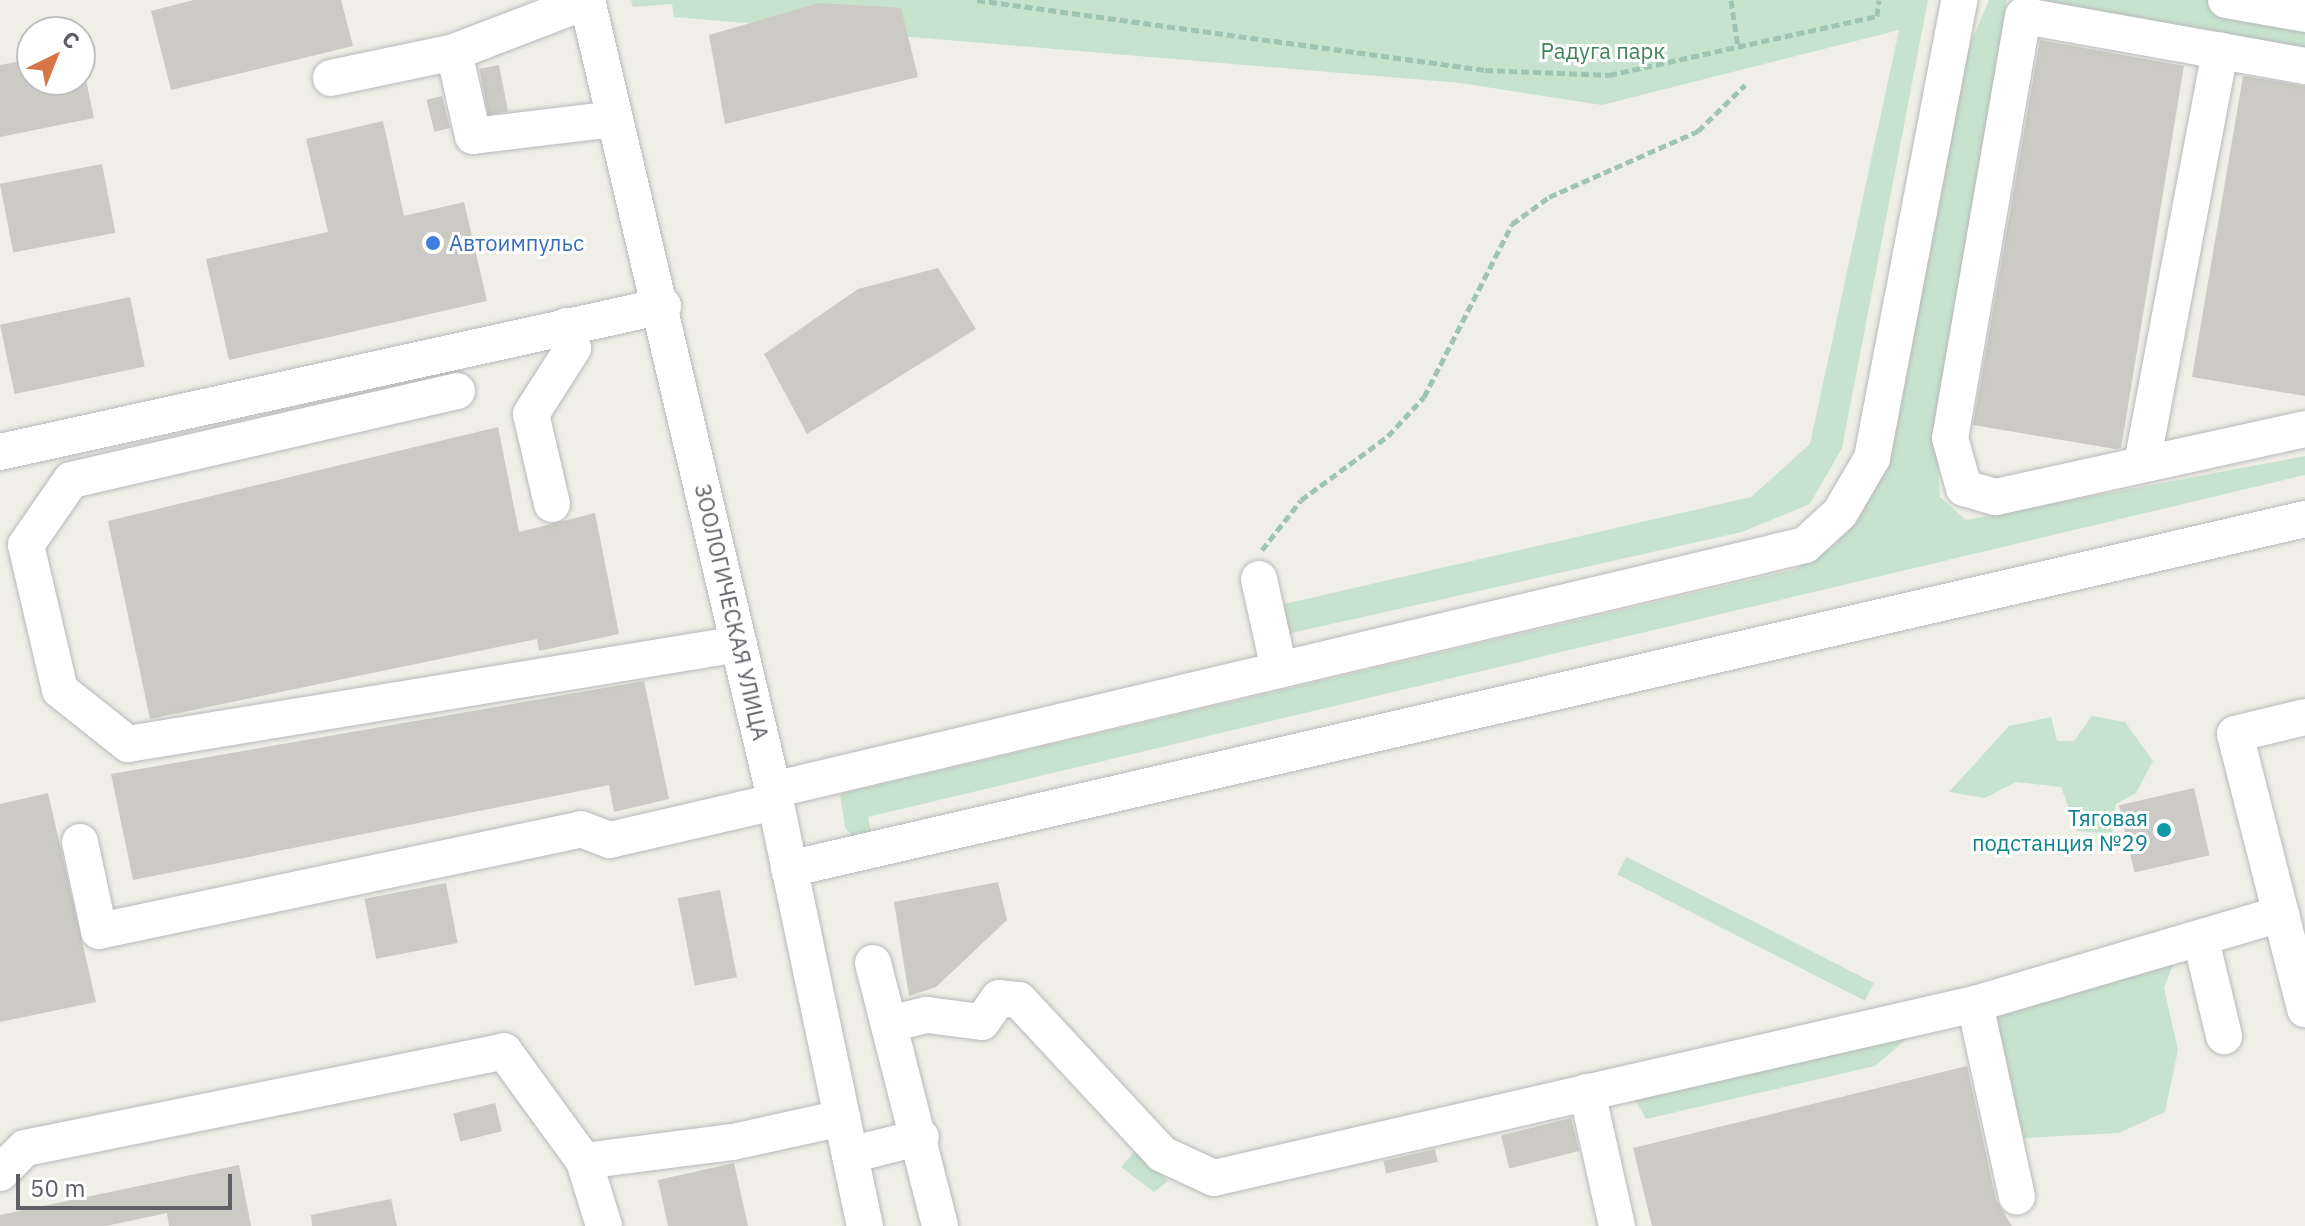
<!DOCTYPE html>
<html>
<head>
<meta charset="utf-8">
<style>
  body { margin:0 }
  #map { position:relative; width:2305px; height:1226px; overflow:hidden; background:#efefe7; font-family:"IBM Plex Sans",sans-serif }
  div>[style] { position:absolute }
  .green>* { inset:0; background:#c7e3ce; transform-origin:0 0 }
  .building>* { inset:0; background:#cbcac4; transform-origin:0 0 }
  .path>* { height:5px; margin-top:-2.5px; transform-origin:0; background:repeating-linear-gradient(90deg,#a0c4b3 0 8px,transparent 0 12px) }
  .roads { filter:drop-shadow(0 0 2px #b7b8bc) drop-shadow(0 0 2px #b7b8bc) }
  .minor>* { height:36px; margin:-18px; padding:0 18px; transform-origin:18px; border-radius:18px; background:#fff }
  .dots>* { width:22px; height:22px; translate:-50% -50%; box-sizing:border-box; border:4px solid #fff; border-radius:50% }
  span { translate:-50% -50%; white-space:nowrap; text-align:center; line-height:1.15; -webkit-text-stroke:6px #fff; paint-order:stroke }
  .park-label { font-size:22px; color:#408354 }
  .shop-label { font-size:22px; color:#366cbe }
  .left { translate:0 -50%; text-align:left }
  .street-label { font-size:22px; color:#5f6066 }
  .culture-label { font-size:22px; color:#0d838f }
  .right { translate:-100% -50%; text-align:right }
  .north { position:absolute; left:16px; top:16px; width:80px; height:80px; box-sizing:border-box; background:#fff; border:2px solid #bfbfc2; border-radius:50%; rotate:43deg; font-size:22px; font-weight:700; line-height:32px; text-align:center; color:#5f6066 }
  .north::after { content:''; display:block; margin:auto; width:28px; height:36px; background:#d77546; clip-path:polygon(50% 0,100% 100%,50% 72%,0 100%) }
  .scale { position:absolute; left:16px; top:1174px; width:216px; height:36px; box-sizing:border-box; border:4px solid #5f6066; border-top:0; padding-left:10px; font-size:24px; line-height:28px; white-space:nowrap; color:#5f6066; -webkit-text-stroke:6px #fff; paint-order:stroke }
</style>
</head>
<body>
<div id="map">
  <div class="green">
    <i style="clip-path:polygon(631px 0,1928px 0,1842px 448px,1810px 504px,1742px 532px,1287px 634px,1280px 605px,1751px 497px,1810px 444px,1899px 30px,1602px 105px,1460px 83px,674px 17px,672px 4px,633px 7px)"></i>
    <i style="clip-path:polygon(1989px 0,2007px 0,1937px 450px,1940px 497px,1966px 520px,2305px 456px,2305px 475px,868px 817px,874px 845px,860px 848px,845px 827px,840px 794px,1796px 569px,1828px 550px,1857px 522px,1891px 458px,1966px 54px)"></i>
    <i style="clip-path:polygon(2037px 0,2305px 0,2305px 52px)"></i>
    <i style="clip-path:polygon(2092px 716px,2125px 722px,2153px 761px,2136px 793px,2116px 804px,2112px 834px,2077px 831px,2061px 787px,2016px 782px,1985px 798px,1949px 792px,2009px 726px,2051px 717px,2057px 741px,2074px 741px)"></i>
    <i style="clip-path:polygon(2176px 957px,2164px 988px,2178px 1050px,2165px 1112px,2119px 1133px,2024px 1138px,1993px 1031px,2002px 1002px)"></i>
    <i style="left:1874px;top:983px;width:20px;height:278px;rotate:117deg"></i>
    <i style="clip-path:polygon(1918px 1029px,1875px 1066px,1646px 1119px,1632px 1094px)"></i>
    <i style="clip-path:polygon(1136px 1149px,1168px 1181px,1154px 1192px,1121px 1167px)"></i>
  </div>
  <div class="building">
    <i style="clip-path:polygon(194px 0,341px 0,353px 46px,171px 90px,151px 11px)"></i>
    <i style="clip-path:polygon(819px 3px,901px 8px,918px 77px,725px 124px,709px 35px)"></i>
    <i style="clip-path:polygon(2040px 40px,2184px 66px,2121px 448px,2115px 449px,1973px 425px)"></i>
    <i style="clip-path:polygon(32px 59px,32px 80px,86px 80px,94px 118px,0 137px,0 65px)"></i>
    <i style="left:499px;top:65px;width:47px;height:20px;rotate:79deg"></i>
    <i style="clip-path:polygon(2243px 76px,2305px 86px,2305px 396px,2192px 377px)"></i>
    <i style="left:442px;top:96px;width:33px;height:16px;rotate:76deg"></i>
    <i style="clip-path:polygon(383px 121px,404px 216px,464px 202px,487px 301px,229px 360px,206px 259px,328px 232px,306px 139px)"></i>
    <i style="left:102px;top:164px;width:70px;height:104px;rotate:79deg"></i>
    <i style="clip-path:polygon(938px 268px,976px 329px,807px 434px,764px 354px,858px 289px)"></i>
    <i style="left:130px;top:297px;width:71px;height:133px;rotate:78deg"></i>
    <i style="clip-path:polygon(498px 427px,519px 532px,595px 513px,619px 634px,539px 651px,537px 639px,150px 719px,108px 521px)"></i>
    <i style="clip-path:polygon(644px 681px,669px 799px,614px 812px,609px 785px,133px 880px,111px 774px)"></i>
    <i style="left:2194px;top:788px;width:69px;height:77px;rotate:77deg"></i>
    <i style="clip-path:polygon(48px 793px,96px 1002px,0 1022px,0 804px)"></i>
    <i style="clip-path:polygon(998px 882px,1007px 920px,936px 987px,909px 996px,894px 902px)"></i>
    <i style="left:446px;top:883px;width:61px;height:83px;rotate:79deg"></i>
    <i style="left:720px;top:890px;width:89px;height:43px;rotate:79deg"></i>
    <i style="clip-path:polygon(1967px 1066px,1996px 1200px,2012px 1226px,1652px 1226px,1633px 1148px)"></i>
    <i style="left:495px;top:1103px;width:29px;height:43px;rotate:76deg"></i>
    <i style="left:1571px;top:1118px;width:34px;height:72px;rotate:76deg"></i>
    <i style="left:1435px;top:1149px;width:13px;height:53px;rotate:77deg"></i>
    <i style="clip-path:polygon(734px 1163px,748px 1226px,668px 1226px,658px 1180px)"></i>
    <i style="clip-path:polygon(239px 1165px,251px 1226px,169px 1226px,167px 1213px,106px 1226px,0 1226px,0 1215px)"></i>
    <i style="clip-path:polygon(391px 1199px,397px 1226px,312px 1226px,311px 1215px)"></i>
  </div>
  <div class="path">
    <i style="left:977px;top:0;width:513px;rotate:7.85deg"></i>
    <i style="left:1485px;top:70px;width:124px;rotate:2.3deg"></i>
    <i style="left:1609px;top:75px;width:274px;rotate:-12.4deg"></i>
    <i style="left:1877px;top:16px;width:16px;rotate:-83deg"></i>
    <i style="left:1731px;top:0;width:48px;rotate:81.5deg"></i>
    <i style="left:1262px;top:550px;width:63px;rotate:-52deg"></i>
    <i style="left:1301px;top:500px;width:108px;rotate:-36.3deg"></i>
    <i style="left:1388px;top:436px;width:53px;rotate:-47.3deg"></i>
    <i style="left:1424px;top:397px;width:194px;rotate:-63deg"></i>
    <i style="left:1512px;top:224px;width:46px;rotate:-36.1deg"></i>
    <i style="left:1549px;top:197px;width:163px;rotate:-23.9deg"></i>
    <i style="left:1698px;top:131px;width:66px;rotate:-44.4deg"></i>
  </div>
  <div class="roads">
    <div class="minor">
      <i style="left:587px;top:0;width:812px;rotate:76.75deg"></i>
      <i style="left:773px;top:790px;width:446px;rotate:78.1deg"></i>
      <i style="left:2226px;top:0;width:80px;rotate:10deg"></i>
      <i style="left:587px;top:1px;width:142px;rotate:159deg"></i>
      <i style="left:454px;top:52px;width:86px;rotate:77.3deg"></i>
      <i style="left:473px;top:136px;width:141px;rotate:-6.9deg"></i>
      <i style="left:2305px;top:66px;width:286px;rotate:-169.9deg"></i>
      <i style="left:2023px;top:16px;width:428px;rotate:99.8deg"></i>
      <i style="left:1950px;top:438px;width:52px;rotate:74.4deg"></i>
      <i style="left:1964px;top:488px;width:33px;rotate:16deg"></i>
      <i style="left:1996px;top:497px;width:316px;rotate:-12.4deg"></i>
      <i style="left:331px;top:78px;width:126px;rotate:-11.9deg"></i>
      <i style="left:457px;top:391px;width:396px;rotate:167deg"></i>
      <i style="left:71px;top:480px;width:79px;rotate:124.7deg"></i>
      <i style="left:26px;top:545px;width:149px;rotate:76.8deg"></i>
      <i style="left:60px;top:690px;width:87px;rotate:38.5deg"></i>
      <i style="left:128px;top:744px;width:619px;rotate:-9.29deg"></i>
      <i style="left:0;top:452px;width:679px;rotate:-12.42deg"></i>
      <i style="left:2142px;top:464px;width:421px;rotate:-79.3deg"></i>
      <i style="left:552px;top:504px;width:92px;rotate:-103.1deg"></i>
      <i style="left:531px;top:414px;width:78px;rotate:-57.5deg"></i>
      <i style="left:573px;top:348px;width:23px;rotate:-108deg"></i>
      <i style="left:1259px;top:579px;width:92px;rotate:77.5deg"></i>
      <i style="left:2305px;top:717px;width:72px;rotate:166.3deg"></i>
      <i style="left:2235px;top:734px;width:284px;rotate:75.7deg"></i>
      <i style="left:773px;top:790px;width:1061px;rotate:-13.35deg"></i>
      <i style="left:1805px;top:545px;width:47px;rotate:-42.4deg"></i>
      <i style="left:1840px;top:513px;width:64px;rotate:-59.8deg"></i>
      <i style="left:1872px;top:458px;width:466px;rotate:-79.2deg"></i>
      <i style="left:80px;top:842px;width:91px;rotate:77.9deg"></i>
      <i style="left:99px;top:931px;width:493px;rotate:-11.9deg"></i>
      <i style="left:581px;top:829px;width:31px;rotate:21deg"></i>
      <i style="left:610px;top:840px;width:168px;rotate:-13deg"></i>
      <i style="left:789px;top:869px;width:1556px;rotate:-13deg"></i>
      <i style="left:2201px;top:940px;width:99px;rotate:76.5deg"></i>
      <i style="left:873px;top:963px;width:271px;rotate:75.7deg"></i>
      <i style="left:1975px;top:1004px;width:197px;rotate:77.7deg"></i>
      <i style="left:890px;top:1024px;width:38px;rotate:-14deg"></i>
      <i style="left:927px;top:1015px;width:55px;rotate:7.3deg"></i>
      <i style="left:982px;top:1022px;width:29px;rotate:-55deg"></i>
      <i style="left:999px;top:998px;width:20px;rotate:6deg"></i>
      <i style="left:1019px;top:1000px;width:210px;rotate:47.1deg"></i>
      <i style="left:1162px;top:1154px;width:57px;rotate:24.8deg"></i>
      <i style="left:1214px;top:1178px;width:781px;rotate:-12.88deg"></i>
      <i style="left:1975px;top:1004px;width:319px;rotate:-16.4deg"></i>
      <i style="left:1587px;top:1092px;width:137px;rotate:77.4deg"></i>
      <i style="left:850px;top:1155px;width:73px;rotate:-14.2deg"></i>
      <i style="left:584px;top:1161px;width:150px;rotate:-7.3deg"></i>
      <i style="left:733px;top:1142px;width:112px;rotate:-12.4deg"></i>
      <i style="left:0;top:1173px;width:35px;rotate:-45deg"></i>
      <i style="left:25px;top:1148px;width:489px;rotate:-11.4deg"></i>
      <i style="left:504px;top:1051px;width:136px;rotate:54deg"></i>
      <i style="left:584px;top:1161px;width:68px;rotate:72.9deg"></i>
    </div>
  </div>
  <div class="dots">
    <i style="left:433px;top:243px;background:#3f7fe0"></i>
    <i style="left:2164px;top:830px;background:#0f9aa8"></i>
  </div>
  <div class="park-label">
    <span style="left:1603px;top:51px">Радуга парк</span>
  </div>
  <div class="shop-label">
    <span class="left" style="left:449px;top:243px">Автоимпульс</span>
  </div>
  <div class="street-label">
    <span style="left:732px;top:612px;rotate:77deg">ЗООЛОГИЧЕСКАЯ УЛИЦА</span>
  </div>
  <div class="culture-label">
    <span class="right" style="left:2148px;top:830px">Тяговая<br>подстанция №29</span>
  </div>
  <div class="north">С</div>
  <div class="scale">50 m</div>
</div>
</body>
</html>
